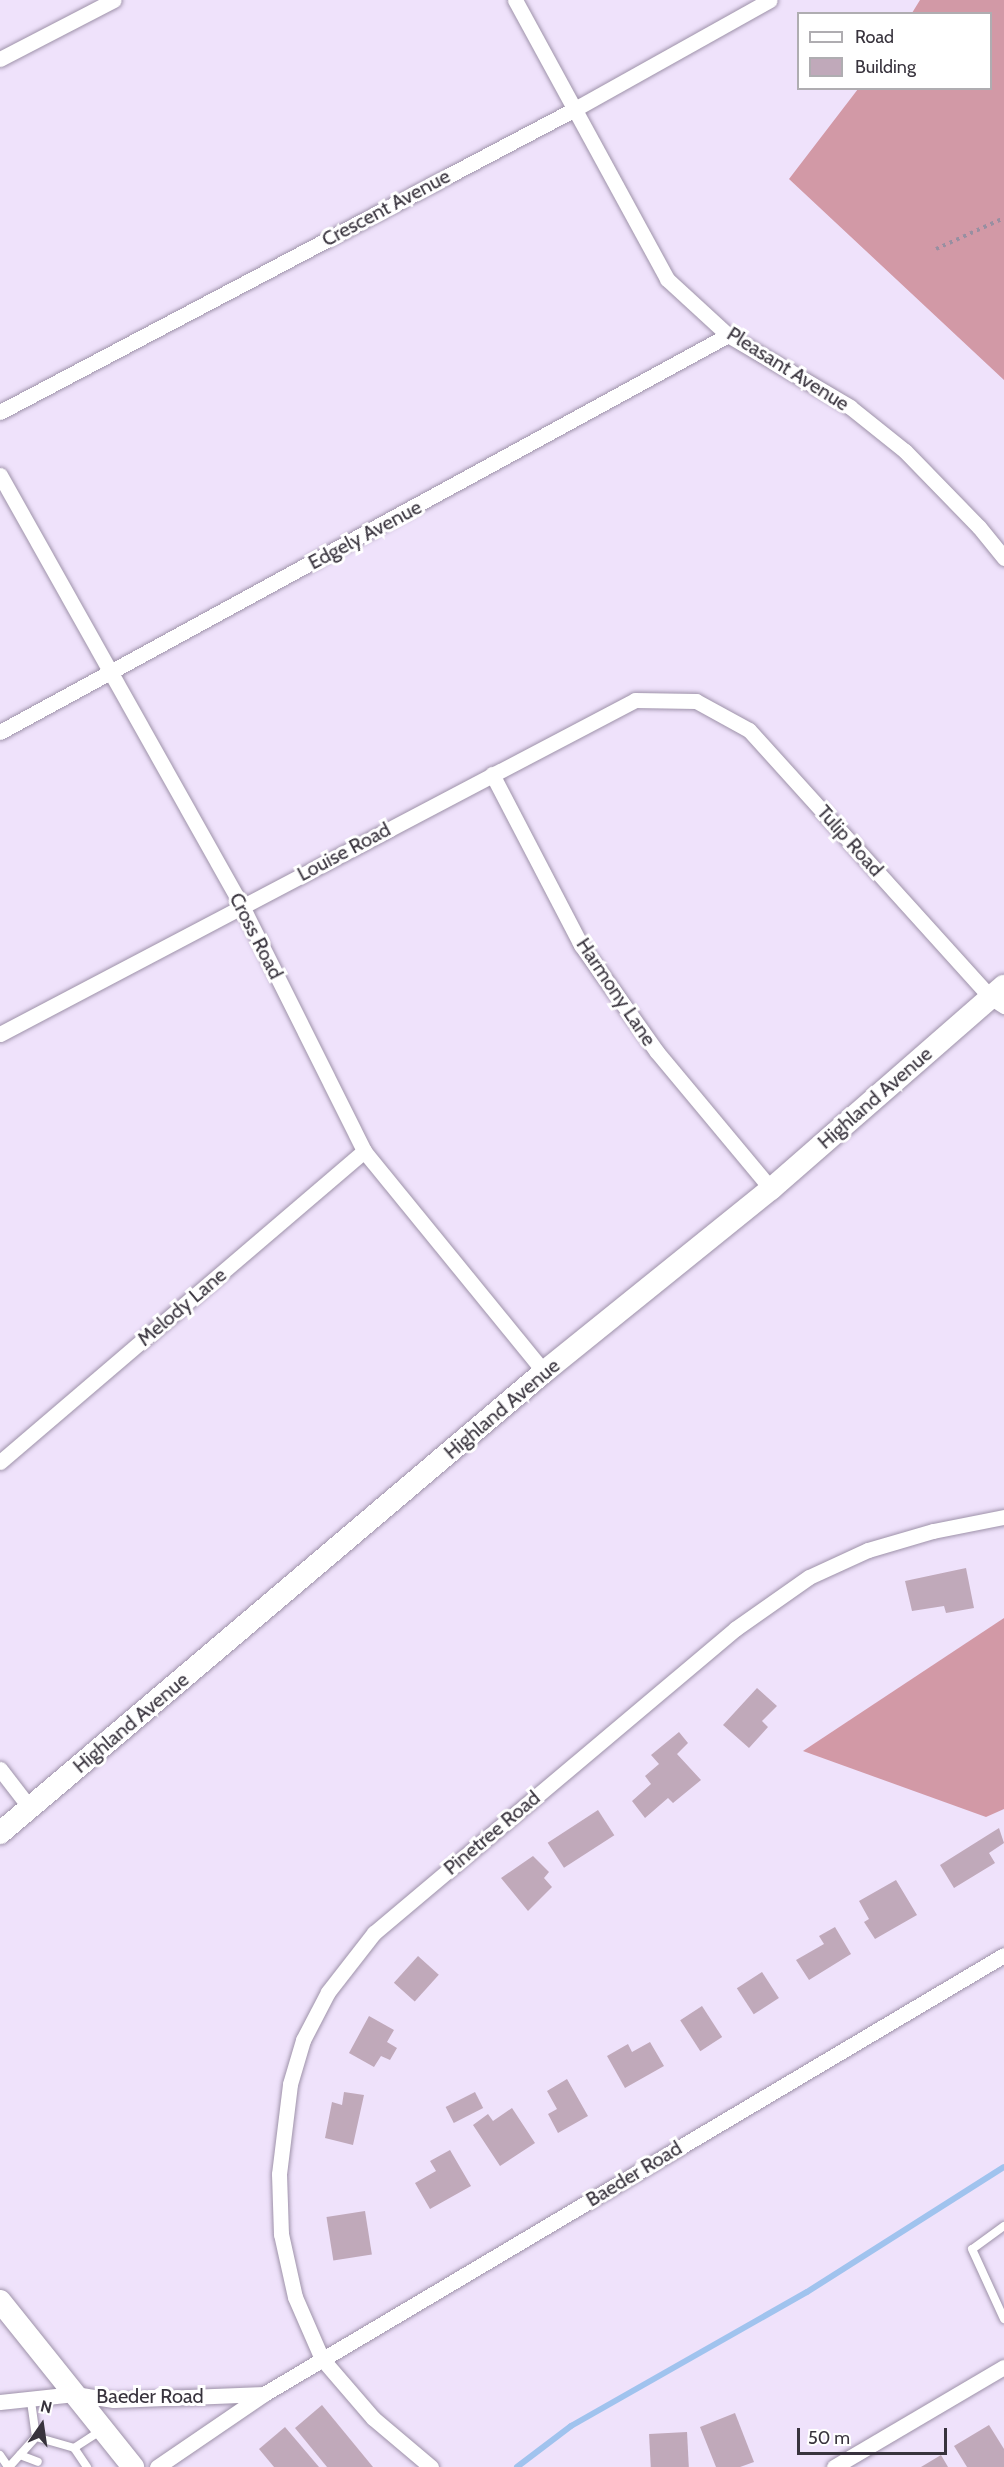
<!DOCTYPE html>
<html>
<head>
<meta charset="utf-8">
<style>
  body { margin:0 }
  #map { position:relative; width:1004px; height:2467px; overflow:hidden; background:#efe2fb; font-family:Cabin,sans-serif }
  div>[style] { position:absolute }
  .forest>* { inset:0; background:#d299a6 }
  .stream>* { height:6px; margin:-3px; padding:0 3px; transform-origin:3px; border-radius:3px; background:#a0c3ee }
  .building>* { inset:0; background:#c0a9ba; transform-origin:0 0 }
  .path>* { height:4px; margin-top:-2px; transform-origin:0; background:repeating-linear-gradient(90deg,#988fa1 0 3px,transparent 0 7.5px) }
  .roads { filter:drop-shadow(0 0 2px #9e92a9) drop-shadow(0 0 2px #9e92a9) }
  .lane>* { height:8px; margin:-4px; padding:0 4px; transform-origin:4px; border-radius:4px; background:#fff }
  .street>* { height:15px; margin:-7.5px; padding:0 7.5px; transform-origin:7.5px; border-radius:7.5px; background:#fff }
  .secondary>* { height:22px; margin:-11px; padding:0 11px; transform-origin:11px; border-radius:11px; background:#fff }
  span { translate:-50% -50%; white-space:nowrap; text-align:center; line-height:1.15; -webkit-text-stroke:6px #fff; paint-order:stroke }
  .street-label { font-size:20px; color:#38333d }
  .legend { position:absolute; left:797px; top:12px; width:195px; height:78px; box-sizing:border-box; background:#fff; border:2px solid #afadb1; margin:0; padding:8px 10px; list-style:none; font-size:18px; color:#38333d }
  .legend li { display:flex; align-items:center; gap:12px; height:30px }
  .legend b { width:30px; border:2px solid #afadb1 }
  .north { position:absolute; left:12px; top:2395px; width:60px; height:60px; -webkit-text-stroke:4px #fff; paint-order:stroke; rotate:13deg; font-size:16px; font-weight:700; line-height:24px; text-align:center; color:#38333d }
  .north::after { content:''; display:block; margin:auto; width:21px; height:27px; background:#38333d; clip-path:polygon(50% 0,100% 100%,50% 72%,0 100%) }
  .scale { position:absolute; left:797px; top:2428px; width:150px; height:27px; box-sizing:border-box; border:3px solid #38333d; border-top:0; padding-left:8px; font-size:18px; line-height:21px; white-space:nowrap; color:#38333d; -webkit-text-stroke:4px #fff; paint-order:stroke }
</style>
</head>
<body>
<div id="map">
  <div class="forest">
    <i style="clip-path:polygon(920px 0,1004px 0,1004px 380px,789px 179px,858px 89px,990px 88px,990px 14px,912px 13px)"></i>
    <i style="clip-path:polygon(1004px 1618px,1004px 1809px,986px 1817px,803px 1751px)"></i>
  </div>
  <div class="stream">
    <i style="left:517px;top:2467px;width:68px;rotate:-37.2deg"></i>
    <i style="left:571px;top:2426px;width:271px;rotate:-29.6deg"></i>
    <i style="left:807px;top:2292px;width:233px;rotate:-32.4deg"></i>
  </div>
  <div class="building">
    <i style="clip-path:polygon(966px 1568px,974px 1608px,946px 1613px,944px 1606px,912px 1611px,905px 1581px)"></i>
    <i style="clip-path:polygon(757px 1688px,777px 1706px,762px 1721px,768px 1727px,749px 1748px,723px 1725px)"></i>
    <i style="clip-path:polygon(679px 1732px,688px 1743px,677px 1754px,701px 1780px,673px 1803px,668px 1798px,645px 1818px,632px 1801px,651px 1784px,645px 1776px,659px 1764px,651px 1755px)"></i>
    <i style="left:598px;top:1810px;width:30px;height:60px;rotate:57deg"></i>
    <i style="clip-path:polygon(999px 1828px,1004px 1843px,989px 1853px,995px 1863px,954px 1888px,940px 1865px)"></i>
    <i style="clip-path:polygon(533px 1856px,549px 1872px,544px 1878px,552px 1887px,528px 1911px,501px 1878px)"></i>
    <i style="clip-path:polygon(896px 1880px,917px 1915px,875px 1939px,864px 1922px,869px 1919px,859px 1901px)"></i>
    <i style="clip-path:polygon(835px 1927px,851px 1954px,809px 1980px,796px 1960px,824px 1944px,819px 1936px)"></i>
    <i style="left:418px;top:1956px;width:28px;height:36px;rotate:42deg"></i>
    <i style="left:762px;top:1972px;width:31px;height:30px;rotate:57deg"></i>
    <i style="left:702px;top:2006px;width:37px;height:26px;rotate:57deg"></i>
    <i style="clip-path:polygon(369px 2016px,394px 2030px,387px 2042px,397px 2048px,390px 2060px,381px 2056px,374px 2067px,349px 2053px)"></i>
    <i style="clip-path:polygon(650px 2042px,664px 2066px,625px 2088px,607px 2056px,628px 2044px,632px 2052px)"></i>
    <i style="clip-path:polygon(567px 2079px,588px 2116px,558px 2133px,548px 2114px,557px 2109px,547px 2091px)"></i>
    <i style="clip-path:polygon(344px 2092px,364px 2095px,353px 2145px,325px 2138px,332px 2102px,342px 2105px)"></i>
    <i style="left:475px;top:2092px;width:18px;height:33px;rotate:63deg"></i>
    <i style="clip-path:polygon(512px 2108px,535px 2143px,500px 2166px,473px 2125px,488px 2114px,493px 2121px)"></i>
    <i style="clip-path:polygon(450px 2150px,471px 2186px,430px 2209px,415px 2183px,436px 2171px,430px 2161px)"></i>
    <i style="left:365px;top:2211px;width:44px;height:39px;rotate:81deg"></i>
    <i style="clip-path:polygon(322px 2405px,373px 2467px,327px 2467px,295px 2428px)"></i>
    <i style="clip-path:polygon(735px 2413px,754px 2462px,740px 2467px,716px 2467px,700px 2427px)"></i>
    <i style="clip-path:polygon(989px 2425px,1004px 2449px,1004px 2467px,967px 2467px,954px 2446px)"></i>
    <i style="clip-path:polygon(285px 2427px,319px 2467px,274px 2467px,259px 2449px)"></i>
    <i style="left:687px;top:2432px;width:35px;height:38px;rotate:87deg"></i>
    <i style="clip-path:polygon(941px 2455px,948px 2467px,921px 2467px)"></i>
  </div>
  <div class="path">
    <i style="left:936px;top:249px;width:75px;rotate:-24.5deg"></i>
  </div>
  <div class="roads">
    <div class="lane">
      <i style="left:1004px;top:2226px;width:39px;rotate:144deg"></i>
      <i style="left:972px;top:2249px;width:77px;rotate:65.4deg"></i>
      <i style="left:36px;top:2437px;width:40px;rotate:16deg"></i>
      <i style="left:0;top:2455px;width:14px;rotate:56deg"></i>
      <i style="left:20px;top:2455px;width:19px;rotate:21deg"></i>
      <i style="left:9px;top:2467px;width:40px;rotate:-48deg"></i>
      <i style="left:36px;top:2437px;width:37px;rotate:-98deg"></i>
      <i style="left:87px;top:2467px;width:23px;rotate:-124deg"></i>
      <i style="left:74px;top:2448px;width:31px;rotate:-33deg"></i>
    </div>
    <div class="street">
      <i style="left:515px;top:0;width:318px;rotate:61.4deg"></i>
      <i style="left:667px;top:279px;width:83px;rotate:42.6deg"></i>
      <i style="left:728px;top:335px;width:142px;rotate:30.5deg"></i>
      <i style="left:850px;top:407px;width:70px;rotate:38.7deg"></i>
      <i style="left:905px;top:451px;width:106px;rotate:45.8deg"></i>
      <i style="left:979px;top:527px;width:40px;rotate:51deg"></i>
      <i style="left:0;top:59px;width:128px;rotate:-27.4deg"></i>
      <i style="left:0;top:412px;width:650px;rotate:-27.79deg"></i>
      <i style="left:575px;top:109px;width:223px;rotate:-29.2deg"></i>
      <i style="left:0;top:475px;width:494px;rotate:60.7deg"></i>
      <i style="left:242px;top:906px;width:274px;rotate:63.5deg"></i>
      <i style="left:364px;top:1151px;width:285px;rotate:50.8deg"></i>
      <i style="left:0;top:732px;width:829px;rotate:-28.6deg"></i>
      <i style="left:492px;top:774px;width:193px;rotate:62.5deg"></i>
      <i style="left:581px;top:945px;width:131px;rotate:54.6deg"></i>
      <i style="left:657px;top:1052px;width:178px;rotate:50.2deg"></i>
      <i style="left:0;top:1034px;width:717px;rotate:-27.74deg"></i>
      <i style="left:635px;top:700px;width:61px;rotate:0.9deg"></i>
      <i style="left:696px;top:701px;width:60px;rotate:28.7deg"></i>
      <i style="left:749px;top:730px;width:360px;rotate:47.9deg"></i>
      <i style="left:990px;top:997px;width:17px;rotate:33deg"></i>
      <i style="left:0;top:1462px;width:479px;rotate:-40.5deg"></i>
      <i style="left:0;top:1769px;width:49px;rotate:52.4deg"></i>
      <i style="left:0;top:2402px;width:75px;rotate:-6.1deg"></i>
      <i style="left:75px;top:2394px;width:39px;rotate:9deg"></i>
      <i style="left:114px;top:2400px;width:150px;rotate:-2.3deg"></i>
      <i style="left:157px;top:2467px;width:130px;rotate:-34.3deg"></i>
      <i style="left:264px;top:2394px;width:860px;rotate:-30.68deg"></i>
      <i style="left:431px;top:2467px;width:76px;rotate:-139.8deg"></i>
      <i style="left:373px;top:2418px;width:78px;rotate:-130.8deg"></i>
      <i style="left:322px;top:2359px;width:68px;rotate:-113.5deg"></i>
      <i style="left:295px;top:2297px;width:65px;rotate:-102.5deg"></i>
      <i style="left:281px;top:2234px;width:60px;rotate:-91.9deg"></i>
      <i style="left:279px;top:2174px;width:91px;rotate:-83deg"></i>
      <i style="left:290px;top:2084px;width:46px;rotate:-73.5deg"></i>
      <i style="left:303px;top:2040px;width:54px;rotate:-62.5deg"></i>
      <i style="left:328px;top:1992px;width:75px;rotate:-52.1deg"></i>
      <i style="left:374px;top:1933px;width:472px;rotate:-40.1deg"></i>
      <i style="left:735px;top:1629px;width:90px;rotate:-35.1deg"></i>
      <i style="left:809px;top:1577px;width:65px;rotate:-24.6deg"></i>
      <i style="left:868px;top:1550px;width:68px;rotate:-16.3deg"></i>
      <i style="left:933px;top:1531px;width:72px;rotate:-11.2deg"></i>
      <i style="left:834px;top:2467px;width:197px;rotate:-30.5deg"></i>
    </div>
    <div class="secondary">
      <i style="left:0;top:1833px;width:713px;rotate:-40.28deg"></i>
      <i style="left:544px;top:1372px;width:292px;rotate:-38.9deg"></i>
      <i style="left:771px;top:1189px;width:309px;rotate:-41.1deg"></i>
      <i style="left:0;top:2301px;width:213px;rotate:51.3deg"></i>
    </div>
  </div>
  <div class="street-label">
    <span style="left:386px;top:208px;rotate:-28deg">Crescent Avenue</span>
    <span style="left:788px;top:369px;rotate:32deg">Pleasant Avenue</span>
    <span style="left:365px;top:535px;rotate:-28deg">Edgely Avenue</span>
    <span style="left:850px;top:841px;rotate:48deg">Tulip Road</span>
    <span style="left:344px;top:852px;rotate:-28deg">Louise Road</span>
    <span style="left:256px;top:936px;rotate:63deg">Cross Road</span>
    <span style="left:616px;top:992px;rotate:56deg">Harmony Lane</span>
    <span style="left:875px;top:1098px;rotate:-41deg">Highland Avenue</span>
    <span style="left:182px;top:1307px;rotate:-40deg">Melody Lane</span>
    <span style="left:502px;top:1409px;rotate:-40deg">Highland Avenue</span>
    <span style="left:131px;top:1723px;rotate:-40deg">Highland Avenue</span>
    <span style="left:492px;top:1833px;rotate:-40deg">Pinetree Road</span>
    <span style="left:634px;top:2174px;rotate:-31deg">Baeder Road</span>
    <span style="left:150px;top:2396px">Baeder Road</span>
  </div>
  <ul class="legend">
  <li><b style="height:8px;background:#fff"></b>Road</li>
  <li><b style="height:16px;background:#c0a9ba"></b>Building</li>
  </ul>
  <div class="north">N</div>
  <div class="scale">50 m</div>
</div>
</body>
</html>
